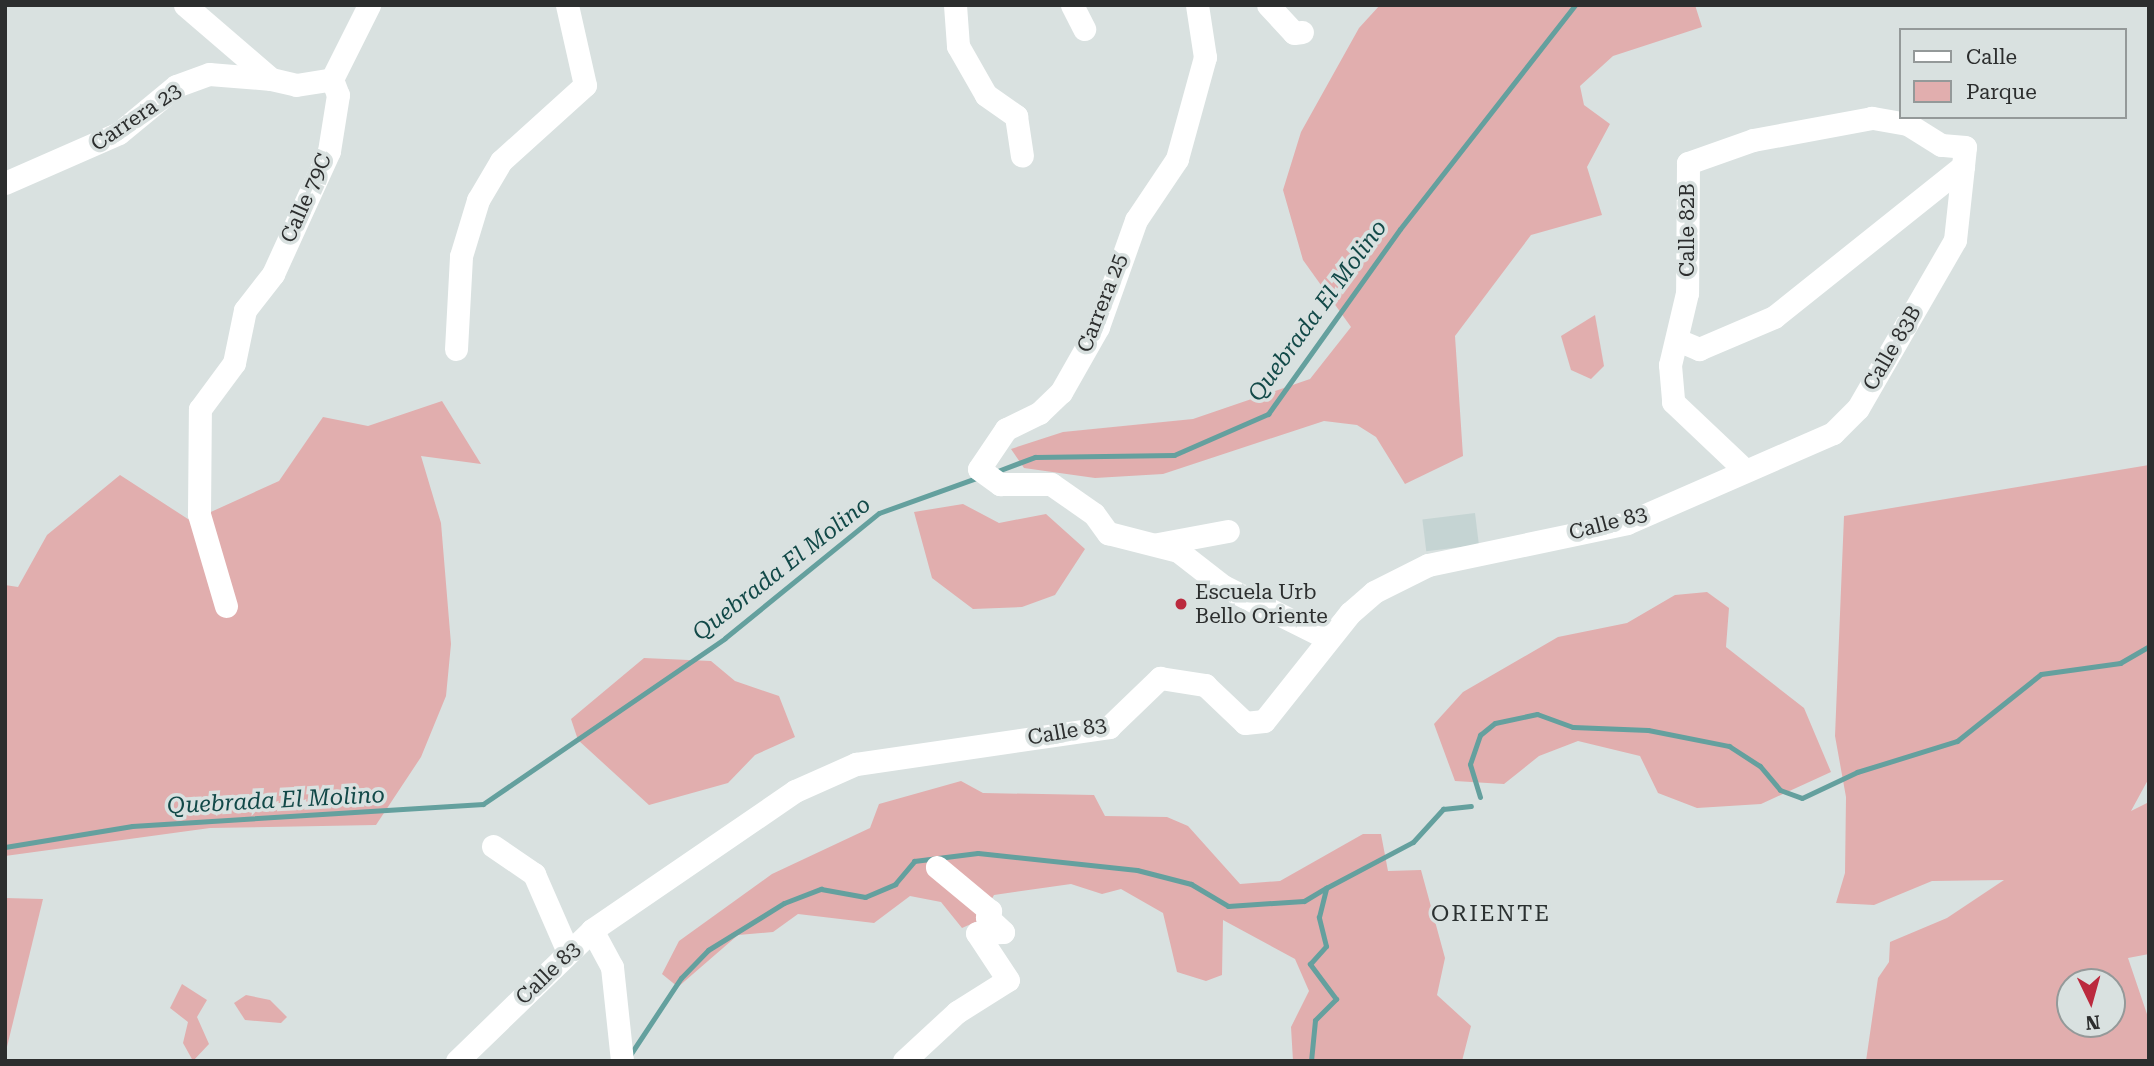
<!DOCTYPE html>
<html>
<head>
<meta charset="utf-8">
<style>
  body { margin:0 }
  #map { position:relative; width:2154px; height:1066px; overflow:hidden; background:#d9e1e0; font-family:"Roboto Serif",serif }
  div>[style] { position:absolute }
  .built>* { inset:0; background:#c5d4d3; transform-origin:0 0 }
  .green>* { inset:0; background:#e1aeae }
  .stream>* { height:5px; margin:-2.5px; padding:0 2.5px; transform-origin:2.5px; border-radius:2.5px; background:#64a09e }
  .minor>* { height:23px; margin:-11.5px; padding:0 11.5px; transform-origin:11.5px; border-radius:11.5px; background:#fff }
  .dots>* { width:19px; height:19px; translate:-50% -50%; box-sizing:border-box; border:4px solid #d9e1e0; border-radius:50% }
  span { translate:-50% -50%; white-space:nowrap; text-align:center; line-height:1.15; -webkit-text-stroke:7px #d9e1e0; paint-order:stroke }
  .street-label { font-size:21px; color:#2c2e2e }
  .poi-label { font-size:21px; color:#2c2e2e }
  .left { translate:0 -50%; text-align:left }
  .water-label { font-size:23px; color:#124948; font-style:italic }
  .neighbourhood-label { font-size:23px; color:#2b3131; letter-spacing:2px }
  .frame { position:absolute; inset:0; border:7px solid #2c2e2e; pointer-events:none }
  .legend { position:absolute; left:1899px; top:28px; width:228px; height:91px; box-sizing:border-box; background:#d9e1e0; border:2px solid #949999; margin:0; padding:9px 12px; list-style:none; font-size:21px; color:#2c2e2e }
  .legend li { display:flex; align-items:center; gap:14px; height:35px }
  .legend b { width:35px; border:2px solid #949999 }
  .north { position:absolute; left:2056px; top:968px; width:70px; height:70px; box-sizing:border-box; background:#d9e1e0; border:2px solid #949999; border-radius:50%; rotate:175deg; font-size:19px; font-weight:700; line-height:28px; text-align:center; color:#2c2e2e }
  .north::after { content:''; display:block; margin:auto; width:24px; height:32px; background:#bb2a3e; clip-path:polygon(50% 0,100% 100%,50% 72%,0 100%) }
</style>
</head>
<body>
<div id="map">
  <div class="built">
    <i style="left:1475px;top:513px;width:32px;height:53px;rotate:83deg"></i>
  </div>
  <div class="green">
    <i style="clip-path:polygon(1380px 5px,1695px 5px,1702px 27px,1613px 56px,1580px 86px,1584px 105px,1610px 124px,1587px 167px,1602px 215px,1531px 235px,1455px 336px,1463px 456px,1405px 484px,1376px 437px,1357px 425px,1324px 421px,1163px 474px,1095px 478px,1024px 468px,1011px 449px,1063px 432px,1193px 419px,1310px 379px,1351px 327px,1303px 260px,1283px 190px,1301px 132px,1359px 28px)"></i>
    <i style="clip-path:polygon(1595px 315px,1604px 366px,1591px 379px,1571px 370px,1561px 336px)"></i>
    <i style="clip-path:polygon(442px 401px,481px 464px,421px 456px,441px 523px,451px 644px,446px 696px,421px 757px,376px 825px,210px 828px,5px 856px,5px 585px,18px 587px,47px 535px,120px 475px,191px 521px,279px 481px,323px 417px,368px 426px)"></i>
    <i style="clip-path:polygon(evenodd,2149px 465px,2149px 778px,2131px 811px,2149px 802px,2149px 954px,2128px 958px,2149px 1020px,2149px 1061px,1866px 1061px,1878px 978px,1889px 962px,1890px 942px,1947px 918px,2004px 880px,1932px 881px,1874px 905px,1836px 903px,1845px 873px,1846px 797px,1835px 736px,1844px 516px,2149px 465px,2070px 982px,2112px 982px,2112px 1024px,2070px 1024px,2070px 982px)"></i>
    <i style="clip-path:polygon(963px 504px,999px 523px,1046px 514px,1085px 549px,1055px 595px,1022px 607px,973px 609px,932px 578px,914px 512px)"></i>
    <i style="clip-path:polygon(1707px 592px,1729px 608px,1726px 647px,1804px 708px,1831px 772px,1761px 804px,1697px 808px,1658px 793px,1640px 756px,1578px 741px,1539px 756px,1504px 784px,1455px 781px,1434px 724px,1463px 692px,1558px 637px,1627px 623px,1675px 595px)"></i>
    <i style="clip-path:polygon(644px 658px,711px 661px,735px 681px,779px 696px,795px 737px,755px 755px,728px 783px,649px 805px,578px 740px,571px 719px)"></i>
    <i style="clip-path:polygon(961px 781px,983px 793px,1094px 795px,1105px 816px,1167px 817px,1188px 826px,1240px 884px,1280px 881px,1363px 834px,1381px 834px,1388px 871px,1421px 870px,1445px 958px,1437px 995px,1471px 1026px,1462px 1061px,1293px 1061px,1291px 1027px,1309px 991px,1295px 959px,1223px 920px,1222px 975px,1206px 981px,1177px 972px,1163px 913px,1121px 889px,1102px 894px,1071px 884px,994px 895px,980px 920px,962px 928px,941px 902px,910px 896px,874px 923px,798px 914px,773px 932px,738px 935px,678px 987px,662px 974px,679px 941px,772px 874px,870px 828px,879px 804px)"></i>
    <i style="clip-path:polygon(5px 898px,43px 899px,5px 1055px)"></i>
    <i style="clip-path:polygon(182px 984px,207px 1000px,197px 1017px,209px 1044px,193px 1061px,183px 1043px,188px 1022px,170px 1008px)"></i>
    <i style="clip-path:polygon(246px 995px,270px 1000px,287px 1017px,281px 1023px,245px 1020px,234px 1003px)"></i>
  </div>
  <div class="stream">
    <i style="left:995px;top:472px;width:43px;rotate:-20.6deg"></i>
    <i style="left:1035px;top:457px;width:139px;rotate:-0.8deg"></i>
    <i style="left:1174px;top:455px;width:103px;rotate:-23.6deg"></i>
    <i style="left:1268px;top:414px;width:227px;rotate:-54.5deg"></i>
    <i style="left:1400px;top:229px;width:284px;rotate:-52deg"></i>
    <i style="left:1480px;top:797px;width:34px;rotate:-107deg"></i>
    <i style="left:1470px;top:764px;width:31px;rotate:-71deg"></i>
    <i style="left:1480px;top:735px;width:19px;rotate:-39deg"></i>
    <i style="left:1495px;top:723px;width:43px;rotate:-12.1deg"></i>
    <i style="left:1537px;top:714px;width:38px;rotate:20deg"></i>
    <i style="left:1573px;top:727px;width:75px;rotate:2.3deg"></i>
    <i style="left:1648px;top:730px;width:83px;rotate:11.2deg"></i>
    <i style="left:1729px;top:746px;width:37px;rotate:33deg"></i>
    <i style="left:1760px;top:766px;width:31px;rotate:50deg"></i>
    <i style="left:1780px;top:790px;width:23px;rotate:20deg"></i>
    <i style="left:1802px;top:798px;width:61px;rotate:-25.3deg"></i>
    <i style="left:1857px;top:772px;width:105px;rotate:-17.2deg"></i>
    <i style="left:1957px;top:741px;width:107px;rotate:-38.6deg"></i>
    <i style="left:2041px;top:674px;width:80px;rotate:-7.9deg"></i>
    <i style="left:2120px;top:663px;width:34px;rotate:-30deg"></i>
    <i style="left:5px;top:847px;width:129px;rotate:-9.4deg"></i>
    <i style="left:132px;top:826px;width:352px;rotate:-3.6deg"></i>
    <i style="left:483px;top:804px;width:293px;rotate:-34.4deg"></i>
    <i style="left:725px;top:638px;width:198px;rotate:-39.1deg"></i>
    <i style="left:879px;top:513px;width:106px;rotate:-19.8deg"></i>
    <i style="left:628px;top:1058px;width:96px;rotate:-56.5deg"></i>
    <i style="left:681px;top:978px;width:39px;rotate:-46deg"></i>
    <i style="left:708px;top:950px;width:89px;rotate:-31.7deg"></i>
    <i style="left:784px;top:903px;width:40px;rotate:-21deg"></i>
    <i style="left:821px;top:889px;width:45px;rotate:10.3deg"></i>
    <i style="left:865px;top:897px;width:33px;rotate:-23deg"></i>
    <i style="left:895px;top:884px;width:30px;rotate:-50deg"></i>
    <i style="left:914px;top:861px;width:64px;rotate:-7.1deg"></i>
    <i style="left:978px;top:853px;width:160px;rotate:6.1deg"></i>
    <i style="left:1137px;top:870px;width:56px;rotate:14.5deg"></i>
    <i style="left:1191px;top:884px;width:43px;rotate:30.7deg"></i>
    <i style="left:1228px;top:906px;width:76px;rotate:-3.8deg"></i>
    <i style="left:1304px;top:901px;width:26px;rotate:-31deg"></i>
    <i style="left:1311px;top:1061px;width:41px;rotate:-84.4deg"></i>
    <i style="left:1315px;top:1020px;width:30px;rotate:-45deg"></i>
    <i style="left:1336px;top:999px;width:44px;rotate:-126.6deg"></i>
    <i style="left:1310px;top:964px;width:24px;rotate:-48deg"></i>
    <i style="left:1326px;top:946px;width:30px;rotate:-104deg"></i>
    <i style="left:1319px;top:917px;width:30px;rotate:-76deg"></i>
    <i style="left:1326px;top:888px;width:98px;rotate:-27.9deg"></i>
    <i style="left:1413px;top:842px;width:45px;rotate:-47.7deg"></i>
    <i style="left:1443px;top:809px;width:28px;rotate:-6deg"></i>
  </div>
  <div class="minor">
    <i style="left:185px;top:5px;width:113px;rotate:40.7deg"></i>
    <i style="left:271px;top:79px;width:26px;rotate:13deg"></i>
    <i style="left:296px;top:85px;width:36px;rotate:-9deg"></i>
    <i style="left:955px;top:5px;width:41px;rotate:85.8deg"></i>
    <i style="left:958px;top:46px;width:56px;rotate:60.3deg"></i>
    <i style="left:986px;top:95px;width:37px;rotate:35deg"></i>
    <i style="left:1016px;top:116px;width:40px;rotate:81.5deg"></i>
    <i style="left:1072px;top:5px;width:27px;rotate:63deg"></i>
    <i style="left:1197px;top:5px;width:53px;rotate:81.3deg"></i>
    <i style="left:1205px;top:57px;width:106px;rotate:105.4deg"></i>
    <i style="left:1177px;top:159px;width:73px;rotate:123.9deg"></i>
    <i style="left:1136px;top:220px;width:114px;rotate:109.6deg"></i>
    <i style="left:1098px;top:327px;width:75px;rotate:119.6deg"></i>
    <i style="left:1061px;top:392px;width:30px;rotate:136deg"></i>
    <i style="left:1039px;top:413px;width:37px;rotate:154deg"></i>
    <i style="left:1006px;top:429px;width:48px;rotate:124deg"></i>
    <i style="left:979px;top:469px;width:26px;rotate:36deg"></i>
    <i style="left:1000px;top:484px;width:51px"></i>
    <i style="left:1051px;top:484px;width:52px;rotate:34.9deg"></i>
    <i style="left:1094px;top:514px;width:24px;rotate:54deg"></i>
    <i style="left:1108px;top:533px;width:72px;rotate:14.4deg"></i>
    <i style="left:1178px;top:551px;width:57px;rotate:37.9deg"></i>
    <i style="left:1223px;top:586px;width:116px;rotate:26.6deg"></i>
    <i style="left:1268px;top:5px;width:38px;rotate:47deg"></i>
    <i style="left:1294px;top:33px;width:8px;rotate:-7deg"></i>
    <i style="left:5px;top:183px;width:124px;rotate:-23.7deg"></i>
    <i style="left:119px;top:133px;width:74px;rotate:-39.5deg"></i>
    <i style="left:176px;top:86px;width:35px;rotate:-20deg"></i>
    <i style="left:209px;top:74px;width:62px;rotate:4.6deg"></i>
    <i style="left:1680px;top:341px;width:21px;rotate:23deg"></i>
    <i style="left:1699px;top:349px;width:82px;rotate:-23.1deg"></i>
    <i style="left:1774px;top:317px;width:242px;rotate:-38.6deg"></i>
    <i style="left:1963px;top:166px;width:19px;rotate:-84deg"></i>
    <i style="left:1965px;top:147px;width:24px;rotate:-175deg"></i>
    <i style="left:1941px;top:145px;width:40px;rotate:-148deg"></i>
    <i style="left:1907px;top:124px;width:36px;rotate:-170deg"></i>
    <i style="left:1872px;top:118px;width:121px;rotate:169.5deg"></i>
    <i style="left:1753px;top:140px;width:69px;rotate:160.5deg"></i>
    <i style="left:1688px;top:163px;width:130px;rotate:90.4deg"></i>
    <i style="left:1687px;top:293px;width:74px;rotate:103.3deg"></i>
    <i style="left:1670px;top:365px;width:37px;rotate:85deg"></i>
    <i style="left:1673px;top:402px;width:99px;rotate:43.4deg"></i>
    <i style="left:456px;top:349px;width:93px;rotate:-86.9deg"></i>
    <i style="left:461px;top:256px;width:59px;rotate:-73.1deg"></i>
    <i style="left:478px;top:200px;width:45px;rotate:-59.5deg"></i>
    <i style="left:501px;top:161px;width:113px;rotate:-42.1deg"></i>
    <i style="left:585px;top:85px;width:82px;rotate:-102.7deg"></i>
    <i style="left:1158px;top:544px;width:71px;rotate:-10.5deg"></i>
    <i style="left:226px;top:606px;width:96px;rotate:-106.4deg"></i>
    <i style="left:199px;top:514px;width:105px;rotate:-89.5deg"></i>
    <i style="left:200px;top:409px;width:57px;rotate:-53.5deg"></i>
    <i style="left:234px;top:363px;width:54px;rotate:-78.3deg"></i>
    <i style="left:245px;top:310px;width:46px;rotate:-52.1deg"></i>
    <i style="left:273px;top:274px;width:135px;rotate:-65.5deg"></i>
    <i style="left:329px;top:151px;width:57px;rotate:-80.9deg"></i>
    <i style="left:338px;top:95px;width:17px;rotate:-111deg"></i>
    <i style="left:332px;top:79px;width:83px;rotate:-63.4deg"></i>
    <i style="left:493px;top:846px;width:50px;rotate:34.3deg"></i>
    <i style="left:534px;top:874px;width:85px;rotate:66.4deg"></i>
    <i style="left:592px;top:930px;width:42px;rotate:61.6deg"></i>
    <i style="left:612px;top:967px;width:95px;rotate:83.9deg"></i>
    <i style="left:457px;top:1061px;width:188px;rotate:-44.1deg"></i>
    <i style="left:592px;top:930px;width:246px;rotate:-34.4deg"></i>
    <i style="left:795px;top:791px;width:67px;rotate:-23.9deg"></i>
    <i style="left:856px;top:764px;width:256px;rotate:-8.3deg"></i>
    <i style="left:1109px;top:727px;width:71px;rotate:-43.9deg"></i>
    <i style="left:1160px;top:678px;width:46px;rotate:8.8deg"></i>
    <i style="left:1205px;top:685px;width:55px;rotate:43.5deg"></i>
    <i style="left:1245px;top:723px;width:19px;rotate:-6deg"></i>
    <i style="left:1264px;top:721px;width:138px;rotate:-51.5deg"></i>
    <i style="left:1350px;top:613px;width:32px;rotate:-41deg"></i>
    <i style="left:1374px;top:592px;width:60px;rotate:-26.6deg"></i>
    <i style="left:1428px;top:565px;width:203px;rotate:-11.9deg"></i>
    <i style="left:1627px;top:523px;width:225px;rotate:-23.6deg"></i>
    <i style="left:1833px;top:433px;width:35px;rotate:-45deg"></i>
    <i style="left:1858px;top:408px;width:194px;rotate:-60deg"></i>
    <i style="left:1955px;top:240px;width:74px;rotate:-83.8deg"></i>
    <i style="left:904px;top:1061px;width:72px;rotate:-42.8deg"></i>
    <i style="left:957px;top:1012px;width:60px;rotate:-32.1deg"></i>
    <i style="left:1008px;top:980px;width:56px;rotate:-123.4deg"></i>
    <i style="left:977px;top:933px;width:26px;rotate:-2deg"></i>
    <i style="left:1003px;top:932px;width:22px;rotate:-137deg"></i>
    <i style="left:987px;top:917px;width:7px;rotate:-63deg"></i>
    <i style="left:990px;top:911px;width:69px;rotate:-140.3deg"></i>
  </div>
  <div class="dots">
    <i style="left:1181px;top:604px;background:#bb2a3e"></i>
  </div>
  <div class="street-label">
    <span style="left:136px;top:117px;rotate:-34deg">Carrera 23</span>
    <span style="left:306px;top:198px;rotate:-66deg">Calle 79C</span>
    <span style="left:1687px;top:230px;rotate:-90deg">Calle 82B</span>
    <span style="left:1102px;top:303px;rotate:-69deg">Carrera 25</span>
    <span style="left:1892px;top:348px;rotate:-60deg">Calle 83B</span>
    <span style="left:1608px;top:523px;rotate:-15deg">Calle 83</span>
    <span style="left:1067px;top:731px;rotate:-10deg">Calle 83</span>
    <span style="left:548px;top:973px;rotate:-44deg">Calle 83</span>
  </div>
  <div class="poi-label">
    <span class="left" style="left:1195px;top:604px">Escuela Urb<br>Bello Oriente</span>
  </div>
  <div class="water-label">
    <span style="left:1318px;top:311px;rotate:-54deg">Quebrada El Molino</span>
    <span style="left:782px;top:569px;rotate:-38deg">Quebrada El Molino</span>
    <span style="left:276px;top:801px;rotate:-3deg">Quebrada El Molino</span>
  </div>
  <div class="neighbourhood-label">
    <span style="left:1491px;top:914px">ORIENTE</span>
  </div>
  <div class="frame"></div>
  <ul class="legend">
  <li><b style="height:9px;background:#fff"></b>Calle</li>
  <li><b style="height:19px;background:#e1aeae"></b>Parque</li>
  </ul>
  <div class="north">N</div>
</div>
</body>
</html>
